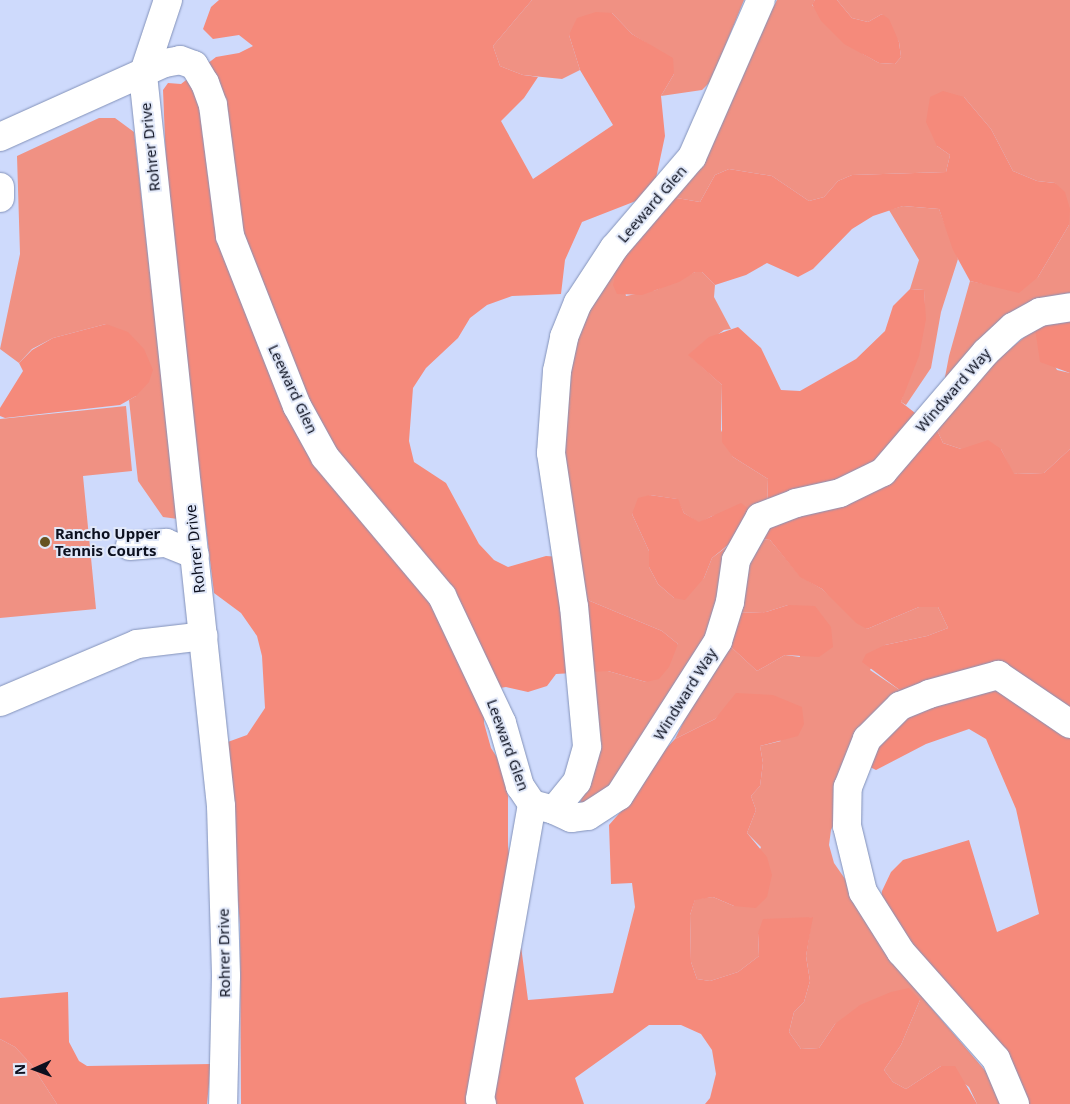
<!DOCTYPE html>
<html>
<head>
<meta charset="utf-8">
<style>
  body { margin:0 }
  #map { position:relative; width:1070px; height:1104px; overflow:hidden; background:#cedafc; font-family:"Noto Sans",sans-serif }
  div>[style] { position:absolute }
  .green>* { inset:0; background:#f09183 }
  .forest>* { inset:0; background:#f58a7b }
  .roads { filter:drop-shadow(0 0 1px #8392b9) drop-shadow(0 0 1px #8392b9) }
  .minor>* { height:28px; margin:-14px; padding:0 14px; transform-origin:14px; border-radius:14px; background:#fff }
  .dots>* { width:14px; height:14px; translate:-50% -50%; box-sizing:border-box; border:2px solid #e1e8f9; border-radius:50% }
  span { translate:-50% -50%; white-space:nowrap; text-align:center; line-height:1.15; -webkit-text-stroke:4px #e1e8f9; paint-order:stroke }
  .street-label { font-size:15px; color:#0c101f }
  .poi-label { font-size:15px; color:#0c101f; font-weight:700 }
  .left { translate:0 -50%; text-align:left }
  .north { position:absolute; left:10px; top:1044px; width:50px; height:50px; -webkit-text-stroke:4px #e1e8f9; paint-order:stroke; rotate:268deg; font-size:14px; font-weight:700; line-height:20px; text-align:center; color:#0c101f }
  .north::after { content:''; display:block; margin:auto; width:18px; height:22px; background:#0c101f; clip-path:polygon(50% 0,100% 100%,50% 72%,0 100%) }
</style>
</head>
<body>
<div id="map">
  <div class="green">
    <i style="clip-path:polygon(532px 0,744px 0,711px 81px,702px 90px,661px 96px,674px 74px,651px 46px,632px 34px,612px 13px,569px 35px,580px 70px,562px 79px,523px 75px,500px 66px,493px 46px)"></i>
    <i style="clip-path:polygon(777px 0,815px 0,812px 5px,863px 54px,879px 63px,895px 64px,901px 57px,899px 42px,882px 14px,868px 22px,852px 18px,837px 0,1070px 0,1070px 300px,950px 388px,945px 377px,949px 356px,970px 281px,1004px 288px,1038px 277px,1069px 225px,1055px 183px,1037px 181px,1013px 171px,991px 129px,964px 97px,937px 146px,950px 155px,946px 172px,852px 175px,838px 181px,824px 197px,809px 201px,772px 176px,729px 169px,715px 175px,700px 202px,671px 197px)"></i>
    <i style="clip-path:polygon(99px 118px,115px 118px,134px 132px,178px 519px,163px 517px,138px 481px,129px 400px,136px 396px,106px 324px,53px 338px,32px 349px,19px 363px,0 349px,20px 254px,17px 156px)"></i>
    <i style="clip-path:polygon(903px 206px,939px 209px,958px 259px,941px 312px,931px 368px,906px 405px,901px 402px,925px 319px,924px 290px,910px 289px,919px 260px,889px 210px)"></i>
    <i style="clip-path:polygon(618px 263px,626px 296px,656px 290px,695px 272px,702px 272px,715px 285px,714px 297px,731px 329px,724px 330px,689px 355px,722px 385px,721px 430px,733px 457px,768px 479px,767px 509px,712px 516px,699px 523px,684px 513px,677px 499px,650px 495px,632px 514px,649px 551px,649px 567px,658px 584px,674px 598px,704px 578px,712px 558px,729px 545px,725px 584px,709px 638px,629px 764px,599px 797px,579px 804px,587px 788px,593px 671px,608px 671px,646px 682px,678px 644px,662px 631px,590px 601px,578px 587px,558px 449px,573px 343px,594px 297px)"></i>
    <i style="clip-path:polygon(1035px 328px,1057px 370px,1070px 373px,1070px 449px,1044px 473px,1013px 474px,1001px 449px,961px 449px,943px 443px,937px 430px,998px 359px)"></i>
    <i style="clip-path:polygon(126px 406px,132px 471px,83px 476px,96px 609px,0 618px,0 419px)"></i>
    <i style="clip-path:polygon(754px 538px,770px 540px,800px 576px,822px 589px,867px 629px,919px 607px,938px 607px,948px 628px,927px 636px,885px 645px,870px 670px,901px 691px,831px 830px,829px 845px,834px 863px,920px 987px,928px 1004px,995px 1082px,1003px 1104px,977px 1104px,969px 1087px,941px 1066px,906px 1089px,893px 1082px,884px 1070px,901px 1045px,920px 1000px,835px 1024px,819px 1048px,801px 1049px,789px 1032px,794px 1012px,804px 1002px,810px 981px,806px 956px,812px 917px,758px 933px,759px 956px,738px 972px,710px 981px,697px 979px,691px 962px,690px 915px,695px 899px,713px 897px,734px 906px,761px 847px,747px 833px,756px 810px,751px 796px,760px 786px,763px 763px,760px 746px,781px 741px,730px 704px,715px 719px,675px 739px,696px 696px,730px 646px,757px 671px,785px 655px,800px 657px,788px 605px,766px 612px,737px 613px)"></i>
    <i style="clip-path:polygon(0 1039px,15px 1047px,31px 1064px,57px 1104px,0 1104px)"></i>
  </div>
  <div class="forest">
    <i style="clip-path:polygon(219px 0,532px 0,493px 46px,500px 66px,523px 75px,538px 77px,524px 98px,501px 121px,533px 179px,613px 125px,580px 70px,569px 35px,577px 18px,596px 12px,612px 13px,632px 34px,673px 58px,674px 74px,661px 96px,665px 136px,655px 183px,641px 199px,582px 222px,565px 260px,561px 294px,512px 296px,487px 305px,470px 318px,458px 338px,426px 368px,413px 388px,409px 441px,414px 462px,446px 483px,479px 544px,494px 560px,508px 567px,546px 556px,561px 557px,573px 581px,590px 601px,662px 631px,678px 644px,669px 667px,659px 679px,646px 682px,608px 671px,556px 674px,547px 686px,528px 692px,506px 687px,494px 689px,484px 703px,484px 723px,491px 748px,502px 765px,508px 796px,508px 846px,528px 1000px,613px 993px,635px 907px,632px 883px,611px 884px,609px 825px,624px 808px,659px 756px,675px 739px,715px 719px,736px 693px,773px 695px,802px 707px,804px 724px,798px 736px,760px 746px,763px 763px,760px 786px,751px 796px,756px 810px,747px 833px,767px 857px,772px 875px,767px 897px,756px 908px,734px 906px,713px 897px,695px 900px,690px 915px,691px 962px,697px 979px,710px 981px,738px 972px,759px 956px,758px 933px,763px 919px,813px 917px,806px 956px,810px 981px,804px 1002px,794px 1012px,789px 1032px,801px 1049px,819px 1048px,835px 1024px,860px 1005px,891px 992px,909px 988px,920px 1000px,901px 1045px,884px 1070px,893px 1082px,906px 1089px,941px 1066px,955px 1066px,977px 1104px,705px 1104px,710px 1098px,716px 1074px,712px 1050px,701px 1034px,681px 1025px,649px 1025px,575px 1078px,584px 1104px,241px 1104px,240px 925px,225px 743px,247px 735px,265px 708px,262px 656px,257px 636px,241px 613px,214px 593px,168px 213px,163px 90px,168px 83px,181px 84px,216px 57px,239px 53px,253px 46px,239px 35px,213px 39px,203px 29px,211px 7px)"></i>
    <i style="clip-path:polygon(815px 0,837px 0,852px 18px,868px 22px,882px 14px,889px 19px,899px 42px,901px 57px,895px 64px,879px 63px,844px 44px,821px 21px,812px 4px)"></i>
    <i style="clip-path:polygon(943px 91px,964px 97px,991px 129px,1013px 171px,1037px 181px,1055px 183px,1065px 192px,1070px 209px,1069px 225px,1038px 277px,1019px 293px,970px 281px,953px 250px,939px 209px,903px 206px,873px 216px,852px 229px,813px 269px,798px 277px,767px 263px,746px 275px,715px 285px,702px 272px,695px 272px,679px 282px,642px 295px,617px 294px,613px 285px,618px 263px,671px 197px,700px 202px,715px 175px,729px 169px,772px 176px,809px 201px,824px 197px,838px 181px,852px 175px,946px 172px,950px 155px,937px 146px,926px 122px,930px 97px)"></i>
    <i style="clip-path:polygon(910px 289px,924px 290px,926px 319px,919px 356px,901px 402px,937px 430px,943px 443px,961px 449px,988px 440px,1001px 449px,1014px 474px,1044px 473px,1070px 449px,1070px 1104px,1013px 1104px,879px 912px,882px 891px,891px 872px,903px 860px,969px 840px,997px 932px,1039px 914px,1016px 809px,986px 739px,969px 729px,926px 744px,876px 770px,870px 767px,901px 691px,862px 662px,866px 654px,885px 645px,927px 636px,948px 628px,938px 607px,919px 607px,867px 629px,856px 623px,822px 589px,800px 577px,770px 540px,754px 538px,728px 545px,712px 558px,704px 578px,685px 600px,674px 598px,658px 584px,649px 567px,649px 551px,632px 514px,638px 498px,650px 495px,678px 499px,684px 513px,699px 522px,741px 503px,756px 514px,767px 509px,768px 479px,733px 457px,722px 442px,722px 385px,688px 355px,709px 337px,738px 327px,761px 348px,781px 390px,800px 391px,856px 359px,885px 331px,893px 306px)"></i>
    <i style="clip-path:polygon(1070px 313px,1070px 373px,1040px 362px,1035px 328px)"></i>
    <i style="clip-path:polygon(106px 324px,128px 332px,144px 349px,153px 370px,149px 382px,136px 396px,120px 405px,5px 418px,0 416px,0 408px,23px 371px,19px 363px,32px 350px,53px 338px)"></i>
    <i style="clip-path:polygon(788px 605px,815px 606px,831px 627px,833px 647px,819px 657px,785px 655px,757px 671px,730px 646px,737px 613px,766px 612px)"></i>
    <i style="clip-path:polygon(68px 992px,69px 1042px,79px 1061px,87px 1066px,211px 1064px,207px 1104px,57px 1104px,31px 1064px,15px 1047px,0 1039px,0 998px)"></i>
  </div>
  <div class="roads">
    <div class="minor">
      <i style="left:168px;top:0;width:79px;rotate:108.4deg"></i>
      <i style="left:143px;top:75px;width:735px;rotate:83.91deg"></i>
      <i style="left:221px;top:806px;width:170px;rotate:88.3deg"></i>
      <i style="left:226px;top:976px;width:128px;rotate:91.3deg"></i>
      <i style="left:0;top:137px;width:181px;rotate:-24.2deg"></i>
      <i style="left:165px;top:63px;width:15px;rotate:-11deg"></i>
      <i style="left:180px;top:60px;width:15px;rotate:20deg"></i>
      <i style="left:194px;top:65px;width:21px;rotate:59deg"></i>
      <i style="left:205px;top:83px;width:23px;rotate:70deg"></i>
      <i style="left:213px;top:105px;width:132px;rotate:82.6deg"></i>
      <i style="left:230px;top:236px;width:183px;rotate:68.5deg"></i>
      <i style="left:297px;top:406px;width:58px;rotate:61.2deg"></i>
      <i style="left:325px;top:457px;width:182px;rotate:49.9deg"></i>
      <i style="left:442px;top:596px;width:140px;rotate:64.7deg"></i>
      <i style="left:502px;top:723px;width:66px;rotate:74.1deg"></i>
      <i style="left:520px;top:786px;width:22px;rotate:56deg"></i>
      <i style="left:532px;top:804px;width:23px;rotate:15deg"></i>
      <i style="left:554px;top:810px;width:36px;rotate:-51deg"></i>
      <i style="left:577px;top:782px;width:37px;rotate:-74deg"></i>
      <i style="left:587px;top:746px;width:140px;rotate:-95.3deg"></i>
      <i style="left:574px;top:607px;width:156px;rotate:-98.5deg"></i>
      <i style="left:551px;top:453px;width:82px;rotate:-85.8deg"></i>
      <i style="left:557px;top:371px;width:35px;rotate:-78deg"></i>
      <i style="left:564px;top:337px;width:37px;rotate:-68deg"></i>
      <i style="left:578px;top:303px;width:66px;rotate:-56.8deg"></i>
      <i style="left:614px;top:248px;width:120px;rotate:-49.4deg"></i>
      <i style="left:692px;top:157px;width:171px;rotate:-66.3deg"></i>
      <i style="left:0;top:187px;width:11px;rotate:90deg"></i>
      <i style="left:130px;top:546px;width:36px;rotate:-5deg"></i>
      <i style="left:166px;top:543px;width:31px;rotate:22deg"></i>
      <i style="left:0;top:702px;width:149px;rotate:-22.9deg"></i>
      <i style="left:137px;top:644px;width:67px;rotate:-6.8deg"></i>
      <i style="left:554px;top:810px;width:19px;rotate:25deg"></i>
      <i style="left:571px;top:818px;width:17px;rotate:-7deg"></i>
      <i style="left:588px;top:816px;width:37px;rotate:-33deg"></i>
      <i style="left:619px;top:796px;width:184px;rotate:-57.4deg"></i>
      <i style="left:718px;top:641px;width:41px;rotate:-72.9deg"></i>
      <i style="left:730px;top:602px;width:42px;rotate:-81.9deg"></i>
      <i style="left:736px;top:560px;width:49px;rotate:-60.8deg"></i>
      <i style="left:760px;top:517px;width:39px;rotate:-21deg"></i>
      <i style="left:796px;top:503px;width:45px;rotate:-12.8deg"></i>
      <i style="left:840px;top:493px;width:48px;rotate:-26deg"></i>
      <i style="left:883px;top:472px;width:158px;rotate:-49.4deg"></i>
      <i style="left:986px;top:352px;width:37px;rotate:-43deg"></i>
      <i style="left:1013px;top:327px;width:31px;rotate:-29deg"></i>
      <i style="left:1040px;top:312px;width:30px;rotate:-9deg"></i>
      <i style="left:482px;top:1104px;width:5px;rotate:-112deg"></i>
      <i style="left:480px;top:1099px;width:300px;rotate:-80deg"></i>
      <i style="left:1015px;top:1104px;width:49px;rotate:-112.9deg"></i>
      <i style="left:996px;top:1059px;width:143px;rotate:-131.6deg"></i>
      <i style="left:901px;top:952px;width:71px;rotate:-122.3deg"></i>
      <i style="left:863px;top:892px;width:68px;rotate:-103.6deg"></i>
      <i style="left:847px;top:826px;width:39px;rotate:-89deg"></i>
      <i style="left:848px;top:787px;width:52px;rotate:-68.4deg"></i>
      <i style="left:867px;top:739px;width:47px;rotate:-45deg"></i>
      <i style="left:900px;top:706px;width:31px;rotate:-22deg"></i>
      <i style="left:929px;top:694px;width:72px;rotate:-15.4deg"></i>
      <i style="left:998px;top:675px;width:87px;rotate:34.2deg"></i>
    </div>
  </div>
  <div class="dots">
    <i style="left:45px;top:542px;background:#665321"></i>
  </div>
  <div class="street-label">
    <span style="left:150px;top:147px;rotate:-96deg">Rohrer Drive</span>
    <span style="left:652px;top:204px;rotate:-49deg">Leeward Glen</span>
    <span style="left:293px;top:389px;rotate:65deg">Leeward Glen</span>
    <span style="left:953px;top:390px;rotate:-49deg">Windward Way</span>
    <span style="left:195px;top:549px;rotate:-96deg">Rohrer Drive</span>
    <span style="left:685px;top:694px;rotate:-58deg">Windward Way</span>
    <span style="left:508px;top:745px;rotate:70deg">Leeward Glen</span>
    <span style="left:224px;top:953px;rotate:-91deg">Rohrer Drive</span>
  </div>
  <div class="poi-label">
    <span class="left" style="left:55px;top:542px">Rancho Upper<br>Tennis Courts</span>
  </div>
  <div class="north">N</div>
</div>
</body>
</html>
